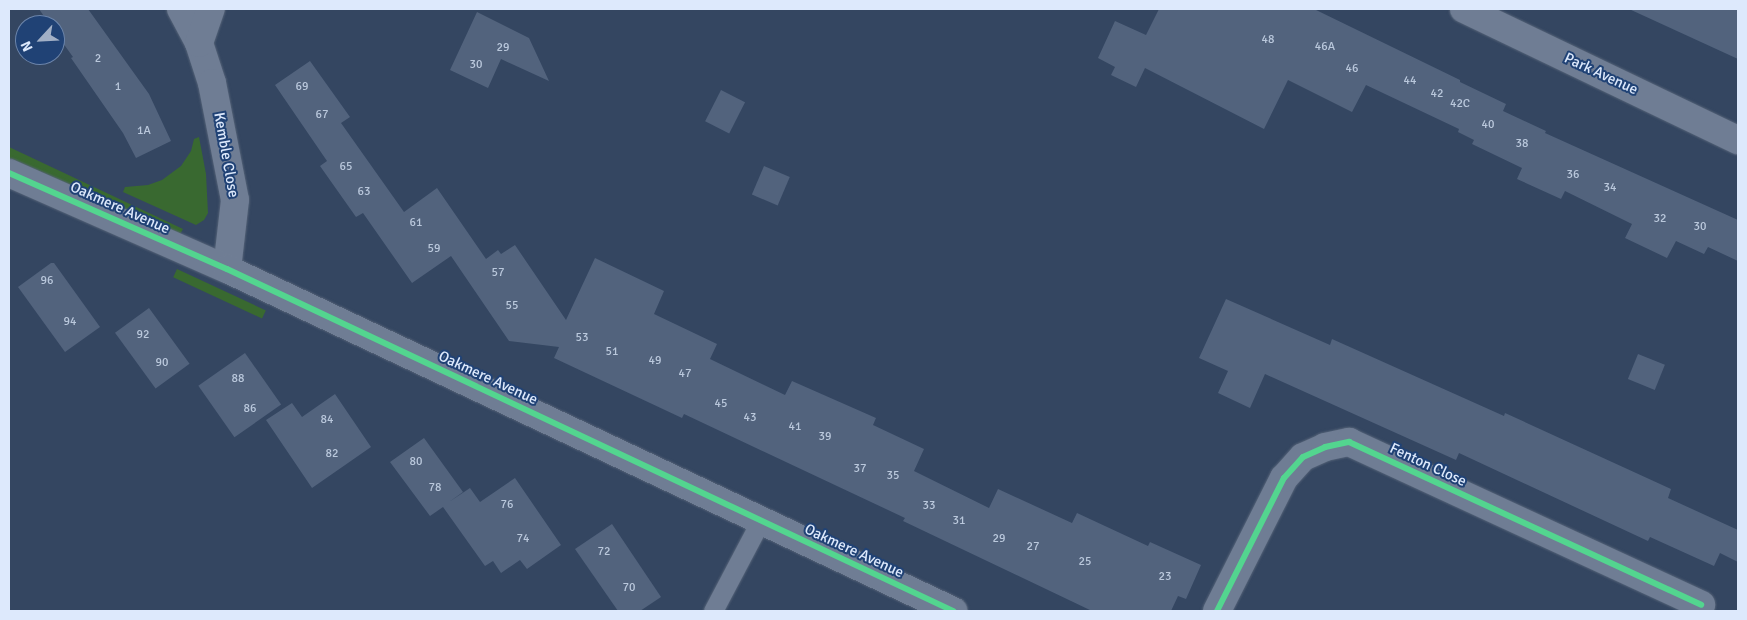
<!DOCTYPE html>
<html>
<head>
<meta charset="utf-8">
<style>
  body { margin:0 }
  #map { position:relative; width:1747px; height:620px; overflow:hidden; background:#344661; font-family:Signika,sans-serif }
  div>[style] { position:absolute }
  .green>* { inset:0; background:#396930; transform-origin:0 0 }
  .building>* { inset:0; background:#52637d; transform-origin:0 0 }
  .roads { filter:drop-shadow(0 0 1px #546277) drop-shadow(0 0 1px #546277) }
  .lane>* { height:19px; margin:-9.5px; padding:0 9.5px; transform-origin:9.5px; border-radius:9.5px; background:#6f7d94 }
  .street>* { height:28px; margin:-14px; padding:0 14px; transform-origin:14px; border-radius:14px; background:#6f7d94 }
  .cycleway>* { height:6px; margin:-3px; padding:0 3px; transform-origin:3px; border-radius:3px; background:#53d58f }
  span { translate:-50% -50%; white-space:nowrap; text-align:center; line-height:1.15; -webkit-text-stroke:4px #204275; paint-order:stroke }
  .number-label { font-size:12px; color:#bac8dc }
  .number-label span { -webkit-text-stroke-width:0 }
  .street-label { font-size:15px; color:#dde9fc }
  .frame { position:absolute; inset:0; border:10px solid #dde9fc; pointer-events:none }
  .north { position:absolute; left:15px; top:15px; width:50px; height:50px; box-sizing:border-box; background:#204275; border:1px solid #6c85ab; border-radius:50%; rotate:245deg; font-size:14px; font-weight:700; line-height:20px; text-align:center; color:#dde9fc }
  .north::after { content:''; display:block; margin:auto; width:18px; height:22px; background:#a2b0c6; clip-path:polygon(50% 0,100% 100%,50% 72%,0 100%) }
</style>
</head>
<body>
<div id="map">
  <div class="green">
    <i style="clip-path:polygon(199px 137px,206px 174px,208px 213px,204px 220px,196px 225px,123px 192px,125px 187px,148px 185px,162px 180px,181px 166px,191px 151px,194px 139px)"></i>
    <i style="clip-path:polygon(9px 147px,183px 229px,179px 236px,9px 159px)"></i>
    <i style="left:177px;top:269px;width:98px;height:9px;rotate:25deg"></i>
  </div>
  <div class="building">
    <i style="clip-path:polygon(39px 9px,88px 9px,149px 94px,171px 141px,136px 158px,123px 133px,71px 58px,73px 57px,55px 32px,55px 25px,50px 25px)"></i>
    <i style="clip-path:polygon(1159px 9px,1314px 9px,1460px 80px,1460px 82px,1506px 104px,1503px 111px,1546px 131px,1545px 133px,1738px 220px,1738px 261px,1708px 247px,1704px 254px,1676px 241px,1667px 258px,1625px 238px,1632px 224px,1565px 191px,1561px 199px,1517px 179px,1522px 168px,1472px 144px,1474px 140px,1458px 132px,1459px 129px,1366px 85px,1352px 112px,1288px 80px,1264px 129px,1145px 68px,1136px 87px,1111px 75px,1115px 67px,1098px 58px,1115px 21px,1146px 35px)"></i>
    <i style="clip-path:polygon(1629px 9px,1738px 9px,1738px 59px)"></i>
    <i style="clip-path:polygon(477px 12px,529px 38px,549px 81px,501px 59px,488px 88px,450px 70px)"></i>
    <i style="clip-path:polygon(310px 61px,350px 117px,341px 123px,404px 212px,437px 188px,486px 259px,498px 250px,501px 254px,515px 245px,566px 320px,595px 258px,664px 291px,654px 314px,717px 344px,710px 359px,785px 395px,792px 381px,876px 418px,873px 425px,924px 449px,914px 471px,989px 508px,998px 489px,1072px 523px,1077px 513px,1148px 546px,1150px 542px,1201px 565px,1186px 599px,1178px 596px,1171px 611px,1092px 611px,903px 521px,905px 518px,684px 414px,682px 418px,554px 358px,559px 347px,509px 341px,451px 256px,412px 283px,363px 213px,356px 217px,320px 166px,327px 161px,275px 85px)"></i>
    <i style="left:721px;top:90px;width:27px;height:35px;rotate:27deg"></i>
    <i style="left:764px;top:166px;width:28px;height:31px;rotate:23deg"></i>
    <i style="clip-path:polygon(51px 263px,54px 263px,100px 327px,65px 352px,18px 287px)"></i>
    <i style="clip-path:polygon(1226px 299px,1330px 345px,1332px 339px,1504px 416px,1505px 413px,1671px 489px,1668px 498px,1738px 530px,1738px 562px,1720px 553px,1714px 566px,1650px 537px,1648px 541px,1459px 453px,1456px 460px,1265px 374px,1250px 408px,1218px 393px,1228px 371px,1199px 358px)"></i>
    <i style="left:149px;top:308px;width:69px;height:42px;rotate:54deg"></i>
    <i style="left:245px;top:353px;width:63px;height:57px;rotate:55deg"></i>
    <i style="left:1638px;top:354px;width:29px;height:27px;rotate:22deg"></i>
    <i style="clip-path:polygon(335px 394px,371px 447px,312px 488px,266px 420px,292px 403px,302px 417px)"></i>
    <i style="clip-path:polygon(424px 438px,463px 492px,449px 502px,470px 488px,480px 502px,515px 478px,561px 545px,527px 569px,520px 560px,501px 573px,493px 561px,485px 566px,443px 507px,430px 516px,390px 462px)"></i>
    <i style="clip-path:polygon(612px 524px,661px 597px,640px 611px,618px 611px,575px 549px)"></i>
  </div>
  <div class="roads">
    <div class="lane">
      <i style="left:713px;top:611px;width:103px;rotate:-62.2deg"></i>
    </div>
    <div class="street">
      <i style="left:181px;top:9px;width:38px;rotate:62deg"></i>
      <i style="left:199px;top:43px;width:42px;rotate:72deg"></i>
      <i style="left:212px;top:83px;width:119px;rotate:78.9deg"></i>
      <i style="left:235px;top:200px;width:69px;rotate:96.6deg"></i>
      <i style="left:1464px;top:9px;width:304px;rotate:25.6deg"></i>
      <i style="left:199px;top:43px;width:36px;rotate:-71deg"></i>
      <i style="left:9px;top:173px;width:238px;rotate:23.8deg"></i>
      <i style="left:227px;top:269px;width:803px;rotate:25.22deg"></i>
      <i style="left:1217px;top:611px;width:149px;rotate:-63.3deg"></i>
      <i style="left:1284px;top:478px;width:28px;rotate:-48deg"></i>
      <i style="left:1303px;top:457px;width:24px;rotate:-24deg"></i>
      <i style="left:1325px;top:447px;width:25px;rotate:-12deg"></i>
      <i style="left:1349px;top:442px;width:388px;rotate:24.8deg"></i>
    </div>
  </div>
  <div class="cycleway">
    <i style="left:9px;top:173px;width:238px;rotate:23.8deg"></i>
    <i style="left:227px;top:269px;width:803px;rotate:25.22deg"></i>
    <i style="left:1217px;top:611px;width:149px;rotate:-63.3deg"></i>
    <i style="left:1284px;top:478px;width:28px;rotate:-48deg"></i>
    <i style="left:1303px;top:457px;width:24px;rotate:-24deg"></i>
    <i style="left:1325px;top:447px;width:25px;rotate:-12deg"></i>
    <i style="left:1349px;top:442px;width:388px;rotate:24.8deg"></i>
  </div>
  <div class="number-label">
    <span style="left:1268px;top:40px">48</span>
    <span style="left:1325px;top:47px">46A</span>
    <span style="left:503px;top:48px">29</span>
    <span style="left:98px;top:59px">2</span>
    <span style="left:476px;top:65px">30</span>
    <span style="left:1352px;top:69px">46</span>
    <span style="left:1410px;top:81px">44</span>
    <span style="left:118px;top:87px">1</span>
    <span style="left:302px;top:87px">69</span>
    <span style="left:1437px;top:94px">42</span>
    <span style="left:1460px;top:104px">42C</span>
    <span style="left:322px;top:115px">67</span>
    <span style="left:1488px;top:125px">40</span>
    <span style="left:144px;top:131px">1A</span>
    <span style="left:1522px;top:144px">38</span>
    <span style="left:346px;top:167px">65</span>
    <span style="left:1573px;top:175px">36</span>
    <span style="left:1610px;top:188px">34</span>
    <span style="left:364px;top:192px">63</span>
    <span style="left:1660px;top:219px">32</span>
    <span style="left:416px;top:223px">61</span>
    <span style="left:1700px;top:227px">30</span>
    <span style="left:434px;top:249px">59</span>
    <span style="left:498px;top:273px">57</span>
    <span style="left:47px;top:281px">96</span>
    <span style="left:512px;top:306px">55</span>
    <span style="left:70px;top:322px">94</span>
    <span style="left:143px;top:335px">92</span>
    <span style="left:582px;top:338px">53</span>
    <span style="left:612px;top:352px">51</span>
    <span style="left:655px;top:361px">49</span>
    <span style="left:162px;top:363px">90</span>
    <span style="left:685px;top:374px">47</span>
    <span style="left:238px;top:379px">88</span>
    <span style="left:721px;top:404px">45</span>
    <span style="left:250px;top:409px">86</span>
    <span style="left:750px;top:418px">43</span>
    <span style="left:327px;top:420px">84</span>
    <span style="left:795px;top:427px">41</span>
    <span style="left:825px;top:437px">39</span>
    <span style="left:332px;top:454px">82</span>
    <span style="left:416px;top:462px">80</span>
    <span style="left:860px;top:469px">37</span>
    <span style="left:893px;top:476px">35</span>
    <span style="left:435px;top:488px">78</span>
    <span style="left:507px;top:505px">76</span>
    <span style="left:929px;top:506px">33</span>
    <span style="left:959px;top:521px">31</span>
    <span style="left:523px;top:539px">74</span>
    <span style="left:999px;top:539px">29</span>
    <span style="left:1033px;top:547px">27</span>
    <span style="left:604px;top:552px">72</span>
    <span style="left:1085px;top:562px">25</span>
    <span style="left:1165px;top:577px">23</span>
    <span style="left:629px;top:588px">70</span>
  </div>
  <div class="street-label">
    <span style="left:1601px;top:74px;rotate:25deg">Park Avenue</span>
    <span style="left:226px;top:155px;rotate:80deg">Kemble Close</span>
    <span style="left:120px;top:208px;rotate:24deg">Oakmere Avenue</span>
    <span style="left:488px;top:378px;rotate:25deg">Oakmere Avenue</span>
    <span style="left:1428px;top:465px;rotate:25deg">Fenton Close</span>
    <span style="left:854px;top:551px;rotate:25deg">Oakmere Avenue</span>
  </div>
  <div class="frame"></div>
  <div class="north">N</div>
</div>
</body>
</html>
